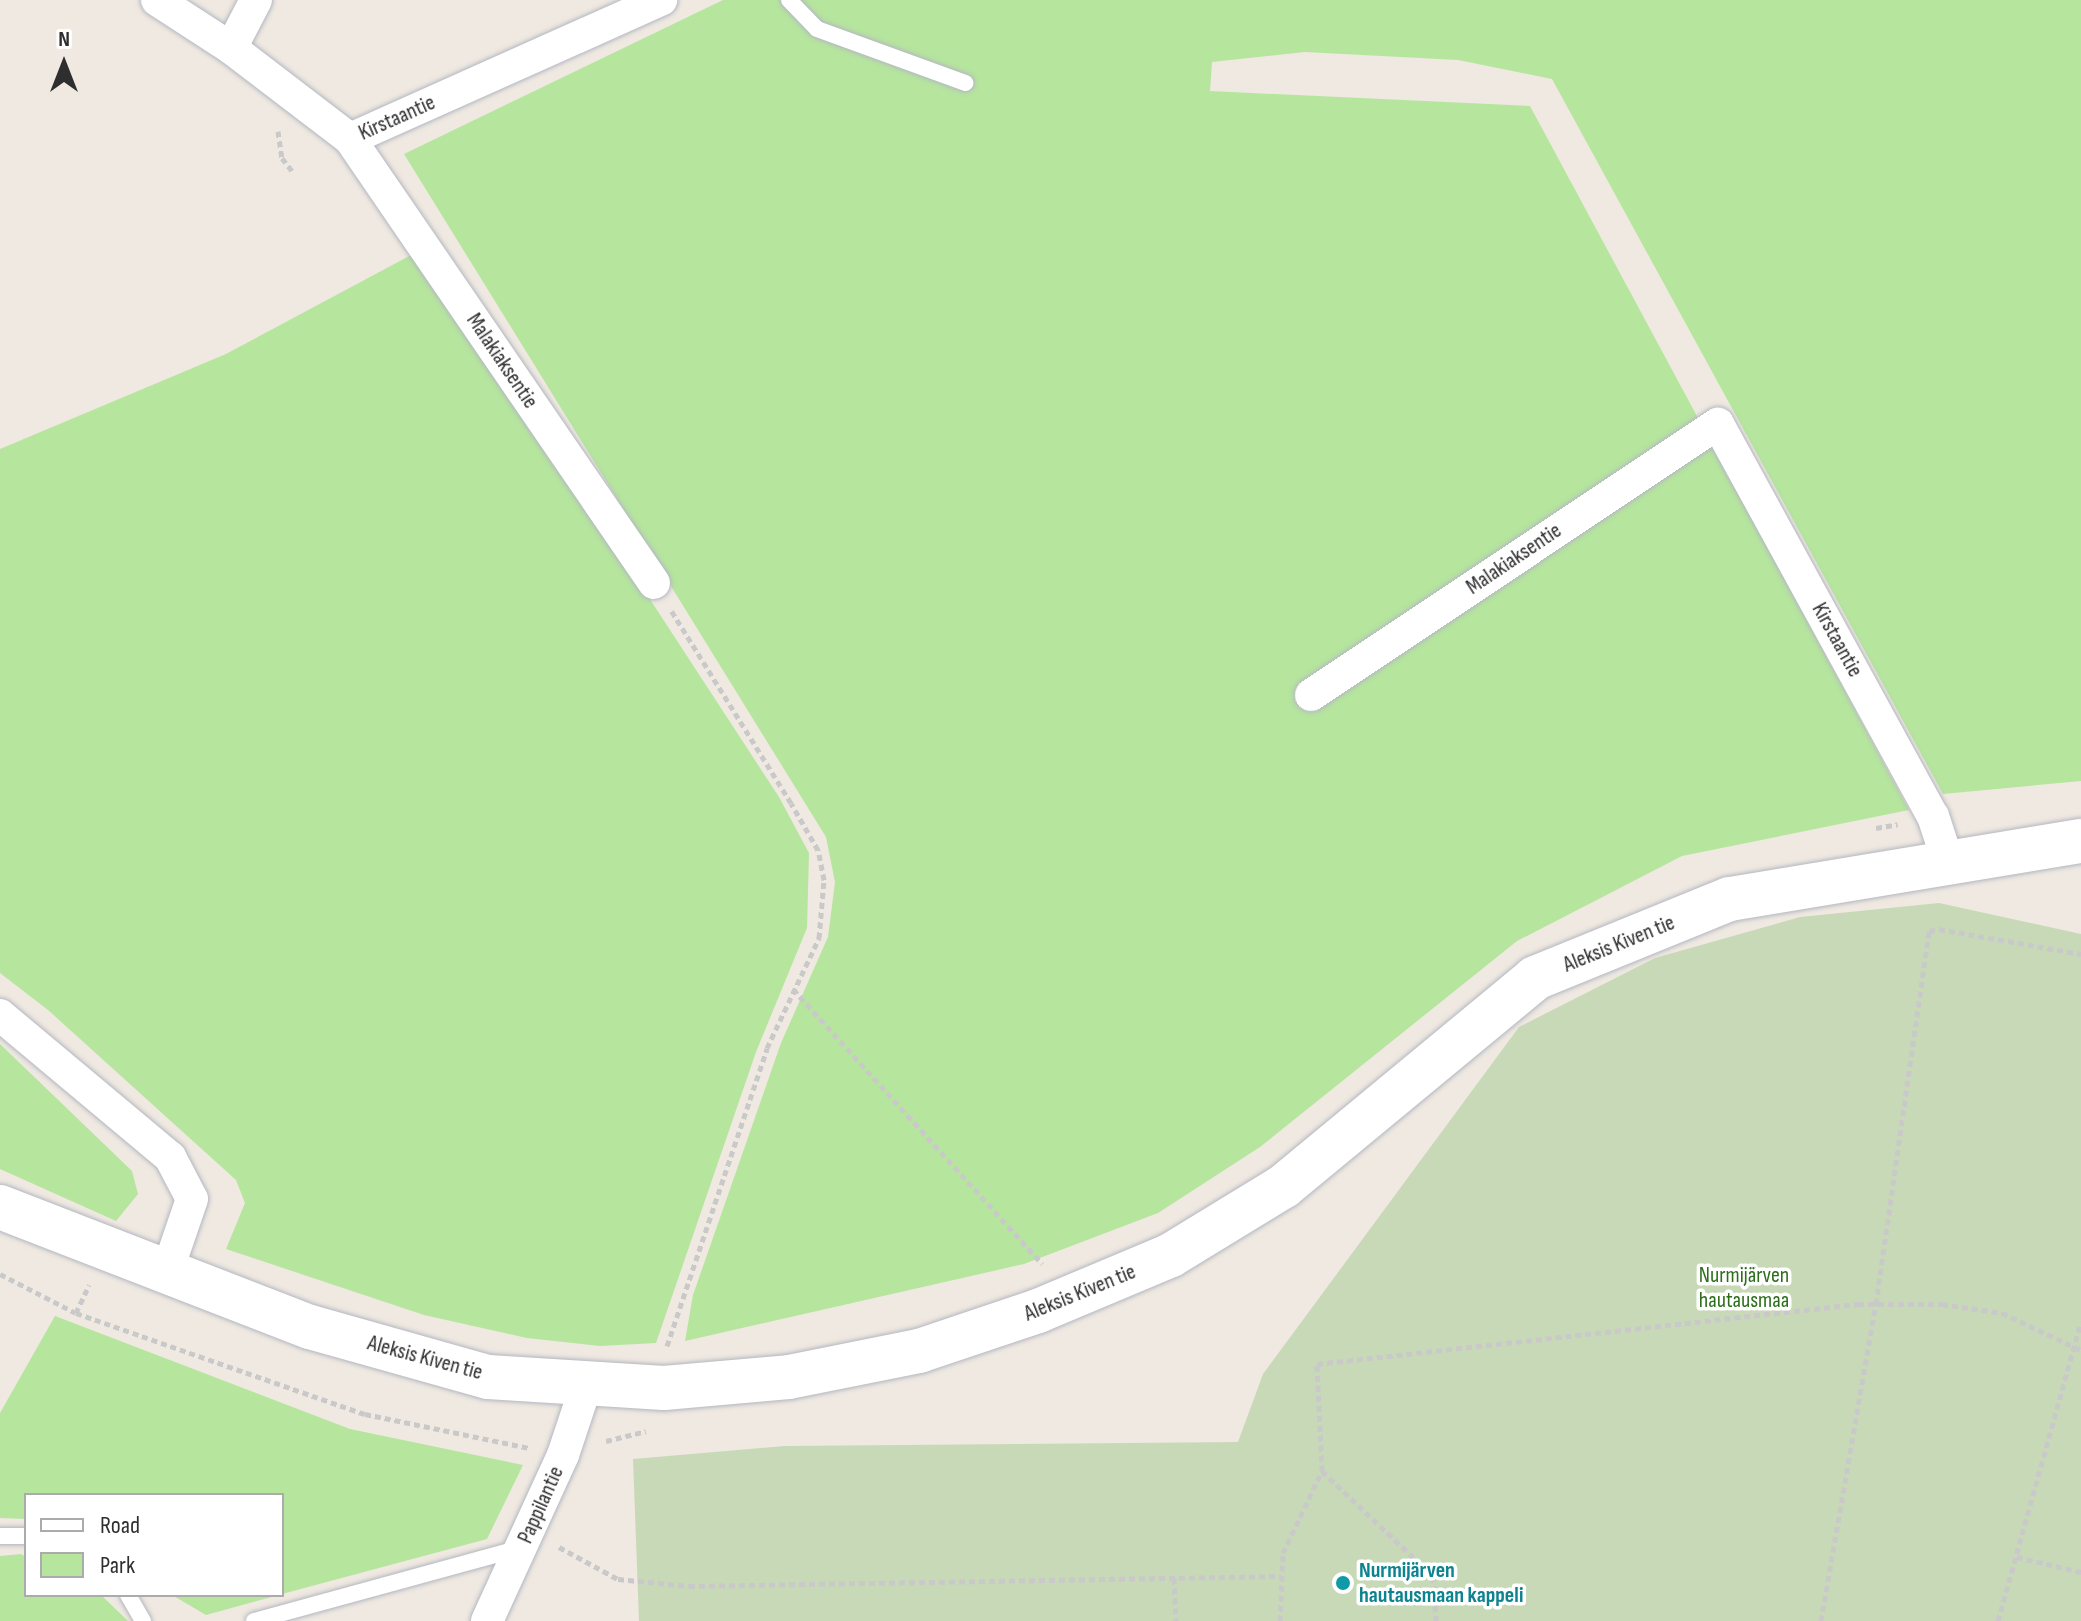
<!DOCTYPE html>
<html>
<head>
<meta charset="utf-8">
<style>
  body { margin:0 }
  #map { position:relative; width:2081px; height:1621px; overflow:hidden; background:#efe9e1; font-family:"Sofia Sans Condensed",sans-serif }
  div>[style] { position:absolute }
  .green>* { inset:0; background:#b6e59e }
  .cemetery>* { inset:0; background:#c8d9b8 }
  .path>* { height:5px; margin-top:-2.5px; transform-origin:0; background:repeating-linear-gradient(90deg,#c9c9c9 0 6px,transparent 0 10px) }
  .roads { filter:drop-shadow(0 0 2px #b4b7c1) drop-shadow(0 0 2px #b4b7c1) }
  .lane>* { height:16px; margin:-8px; padding:0 8px; transform-origin:8px; border-radius:8px; background:#fff }
  .street>* { height:32px; margin:-16px; padding:0 16px; transform-origin:16px; border-radius:16px; background:#fff }
  .secondary>* { height:44px; margin:-22px; padding:0 22px; transform-origin:22px; border-radius:22px; background:#fff }
  .dots>* { width:22px; height:22px; translate:-50% -50%; box-sizing:border-box; border:4px solid #fff; border-radius:50% }
  span { translate:-50% -50%; white-space:nowrap; text-align:center; line-height:1.15; -webkit-text-stroke:7px #fff; paint-order:stroke }
  .street-label { font-size:22px; color:#2e2e2e }
  .park-label { font-size:22px; color:#2c6e1b }
  .culture-label { font-size:22px; color:#0d838f; font-weight:700 }
  .left { translate:0 -50%; text-align:left }
  .legend { position:absolute; left:24px; top:1493px; width:260px; height:104px; box-sizing:border-box; background:#fff; border:2px solid #ababab; margin:0; padding:10px 14px; list-style:none; font-size:24px; color:#2e2e2e }
  .legend li { display:flex; align-items:center; gap:16px; height:40px }
  .legend b { width:40px; border:2px solid #ababab }
  .north { position:absolute; left:24px; top:24px; width:80px; height:80px; -webkit-text-stroke:6px #fff; paint-order:stroke; rotate:0deg; font-size:22px; font-weight:700; line-height:32px; text-align:center; color:#2e2e2e }
  .north::after { content:''; display:block; margin:auto; width:28px; height:36px; background:#2e2e2e; clip-path:polygon(50% 0,100% 100%,50% 72%,0 100%) }
</style>
</head>
<body>
<div id="map">
  <div class="green">
    <i style="clip-path:polygon(723px 0,2081px 0,2081px 781px,1943px 794px,1552px 79px,1458px 60px,1305px 52px,1212px 62px,1210px 91px,1530px 106px,1909px 810px,1682px 856px,1517px 941px,1260px 1147px,1158px 1213px,1024px 1264px,685px 1341px,693px 1295px,781px 1043px,828px 937px,835px 882px,826px 837px,404px 154px)"></i>
    <i style="clip-path:polygon(413px 254px,548px 443px,779px 797px,809px 853px,807px 928px,756px 1052px,656px 1343px,600px 1346px,527px 1338px,424px 1315px,226px 1249px,245px 1203px,236px 1180px,48px 1010px,0 973px,0 449px,226px 354px)"></i>
    <i style="clip-path:polygon(0 1044px,132px 1171px,138px 1194px,116px 1221px,0 1169px)"></i>
    <i style="clip-path:polygon(55px 1316px,350px 1429px,523px 1465px,487px 1539px,282px 1594px,282px 1495px,26px 1495px,26px 1519px,0 1518px,0 1413px)"></i>
    <i style="clip-path:polygon(21px 1554px,26px 1557px,26px 1595px,101px 1595px,128px 1621px,0 1621px,0 1556px)"></i>
    <i style="clip-path:polygon(172px 1595px,279px 1595px,206px 1615px)"></i>
  </div>
  <div class="cemetery">
    <i style="clip-path:polygon(1939px 903px,2081px 934px,2081px 1621px,639px 1621px,633px 1459px,784px 1446px,1238px 1442px,1263px 1374px,1519px 1027px,1655px 958px,1800px 917px)"></i>
  </div>
  <div class="path">
    <i style="left:278px;top:131px;width:27px;rotate:82deg"></i>
    <i style="left:282px;top:158px;width:18px;rotate:52deg"></i>
    <i style="left:1876px;top:828px;width:22px;rotate:-10deg"></i>
    <i style="left:793px;top:989px;width:371px;rotate:47.8deg"></i>
    <i style="left:0;top:1274px;width:85px;rotate:27.2deg"></i>
    <i style="left:76px;top:1313px;width:306px;rotate:19.3deg"></i>
    <i style="left:365px;top:1414px;width:167px;rotate:11.7deg"></i>
    <i style="left:76px;top:1313px;width:31px;rotate:-65deg"></i>
    <i style="left:667px;top:1346px;width:314px;rotate:-71.4deg"></i>
    <i style="left:767px;top:1048px;width:122px;rotate:-64.7deg"></i>
    <i style="left:819px;top:938px;width:58px;rotate:-85.1deg"></i>
    <i style="left:824px;top:880px;width:31px;rotate:-101deg"></i>
    <i style="left:818px;top:850px;width:54px;rotate:-119.9deg"></i>
    <i style="left:791px;top:803px;width:227px;rotate:-121.9deg"></i>
    <i style="left:606px;top:1441px;width:41px;rotate:-14deg"></i>
    <i style="left:1322px;top:1471px;width:153px;rotate:43.4deg"></i>
    <i style="left:1433px;top:1576px;width:45px;rotate:86.2deg"></i>
    <i style="left:559px;top:1547px;width:67px;rotate:28.5deg"></i>
    <i style="left:618px;top:1579px;width:71px;rotate:5.6deg"></i>
    <i style="left:689px;top:1586px;width:591px;rotate:-0.97deg"></i>
    <i style="left:2017px;top:1557px;width:66px;rotate:13.2deg"></i>
    <i style="left:1174px;top:1578px;width:43px;rotate:87.3deg"></i>
    <i style="left:1280px;top:1621px;width:68px;rotate:-87.5deg"></i>
    <i style="left:1283px;top:1553px;width:91px;rotate:-64.6deg"></i>
    <i style="left:1322px;top:1471px;width:107px;rotate:-92.7deg"></i>
    <i style="left:1317px;top:1364px;width:544px;rotate:-6.33deg"></i>
    <i style="left:1858px;top:1304px;width:84px"></i>
    <i style="left:1942px;top:1304px;width:61px;rotate:8.5deg"></i>
    <i style="left:2002px;top:1313px;width:87px;rotate:25.1deg"></i>
    <i style="left:1821px;top:1621px;width:322px;rotate:-80.2deg"></i>
    <i style="left:1876px;top:1304px;width:377px;rotate:-81.9deg"></i>
    <i style="left:1929px;top:931px;width:10px;rotate:-11deg"></i>
    <i style="left:1939px;top:929px;width:144px;rotate:10deg"></i>
    <i style="left:1998px;top:1621px;width:310px;rotate:-74.5deg"></i>
  </div>
  <div class="roads">
    <div class="lane">
      <i style="left:789px;top:0;width:40px;rotate:46deg"></i>
      <i style="left:817px;top:29px;width:158px;rotate:20deg"></i>
      <i style="left:0;top:1536px;width:26px"></i>
      <i style="left:128px;top:1595px;width:30px;rotate:60deg"></i>
      <i style="left:254px;top:1621px;width:277px;rotate:-15.3deg"></i>
    </div>
    <div class="street">
      <i style="left:157px;top:0;width:88px;rotate:33deg"></i>
      <i style="left:231px;top:48px;width:150px;rotate:37.4deg"></i>
      <i style="left:350px;top:139px;width:538px;rotate:55.6deg"></i>
      <i style="left:231px;top:48px;width:54px;rotate:-62.5deg"></i>
      <i style="left:350px;top:139px;width:341px;rotate:-24.1deg"></i>
      <i style="left:1311px;top:695px;width:489px;rotate:-33.7deg"></i>
      <i style="left:1718px;top:424px;width:447px;rotate:61.3deg"></i>
      <i style="left:1933px;top:816px;width:45px;rotate:72deg"></i>
      <i style="left:0;top:1015px;width:222px;rotate:39.9deg"></i>
      <i style="left:170px;top:1157px;width:47px;rotate:62.4deg"></i>
      <i style="left:192px;top:1199px;width:77px;rotate:108.9deg"></i>
      <i style="left:487px;top:1621px;width:183px;rotate:-65.4deg"></i>
      <i style="left:563px;top:1455px;width:73px;rotate:-71.6deg"></i>
    </div>
    <div class="secondary">
      <i style="left:0;top:1207px;width:332px;rotate:21.2deg"></i>
      <i style="left:310px;top:1327px;width:185px;rotate:15.7deg"></i>
      <i style="left:488px;top:1377px;width:176px;rotate:3.6deg"></i>
      <i style="left:664px;top:1388px;width:125px;rotate:-5deg"></i>
      <i style="left:789px;top:1377px;width:133px;rotate:-11.3deg"></i>
      <i style="left:919px;top:1351px;width:126px;rotate:-18.6deg"></i>
      <i style="left:1038px;top:1311px;width:144px;rotate:-22.8deg"></i>
      <i style="left:1171px;top:1255px;width:132px;rotate:-31.4deg"></i>
      <i style="left:1284px;top:1186px;width:326px;rotate:-39.6deg"></i>
      <i style="left:1535px;top:978px;width:210px;rotate:-22.1deg"></i>
      <i style="left:1730px;top:899px;width:356px;rotate:-9.4deg"></i>
    </div>
  </div>
  <div class="dots">
    <i style="left:1343px;top:1583px;background:#0f9aa8"></i>
  </div>
  <div class="street-label">
    <span style="left:397px;top:118px;rotate:-24deg">Kirstaantie</span>
    <span style="left:502px;top:361px;rotate:56deg">Malakiaksentie</span>
    <span style="left:1514px;top:559px;rotate:-34deg">Malakiaksentie</span>
    <span style="left:1837px;top:640px;rotate:61deg">Kirstaantie</span>
    <span style="left:1619px;top:944px;rotate:-22deg">Aleksis Kiven tie</span>
    <span style="left:1080px;top:1293px;rotate:-22deg">Aleksis Kiven tie</span>
    <span style="left:425px;top:1358px;rotate:15deg">Aleksis Kiven tie</span>
    <span style="left:541px;top:1505px;rotate:-66deg">Pappilantie</span>
  </div>
  <div class="park-label">
    <span style="left:1744px;top:1288px">Nurmijärven<br>hautausmaa</span>
  </div>
  <div class="culture-label">
    <span class="left" style="left:1359px;top:1583px">Nurmijärven<br>hautausmaan kappeli</span>
  </div>
  <ul class="legend">
  <li><b style="height:10px;background:#fff"></b>Road</li>
  <li><b style="height:22px;background:#b6e59e"></b>Park</li>
  </ul>
  <div class="north">N</div>
</div>
</body>
</html>
